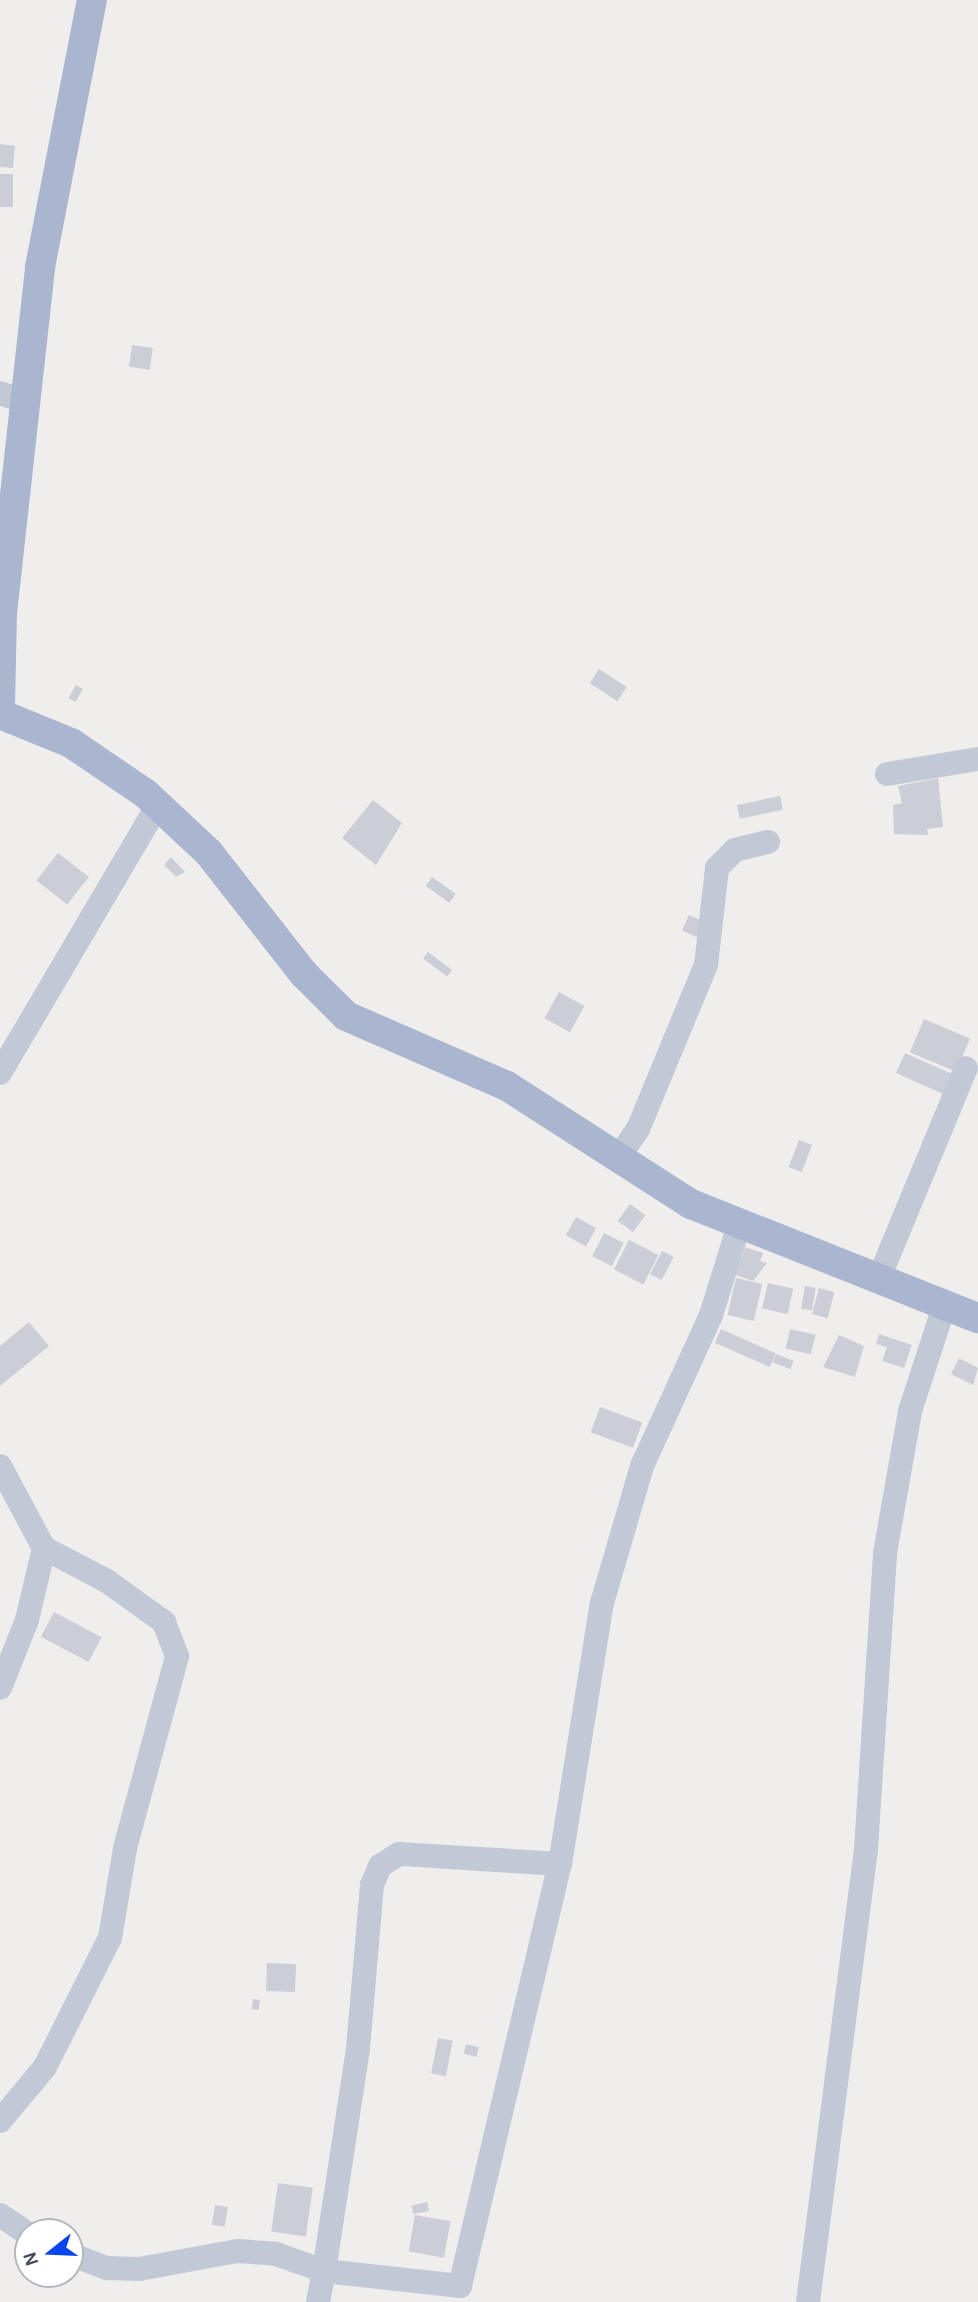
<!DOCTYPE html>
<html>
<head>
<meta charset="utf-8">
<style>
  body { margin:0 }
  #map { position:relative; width:978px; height:2302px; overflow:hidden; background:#f0eded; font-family:Karla,sans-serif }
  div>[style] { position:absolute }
  .building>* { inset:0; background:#cbced6; transform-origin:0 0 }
  .minor>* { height:24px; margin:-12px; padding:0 12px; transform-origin:12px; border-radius:12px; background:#c2c9d6 }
  .major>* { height:30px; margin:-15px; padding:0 15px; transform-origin:15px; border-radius:15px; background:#aab6cf }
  span { translate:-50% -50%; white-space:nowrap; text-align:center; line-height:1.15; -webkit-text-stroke:6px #fff; paint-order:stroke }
  .north { position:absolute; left:14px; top:2218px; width:70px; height:70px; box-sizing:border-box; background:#fff; border:2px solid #b4b7be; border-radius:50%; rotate:252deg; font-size:19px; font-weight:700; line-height:28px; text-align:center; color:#444c5c }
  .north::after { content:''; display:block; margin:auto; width:24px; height:32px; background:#0944ee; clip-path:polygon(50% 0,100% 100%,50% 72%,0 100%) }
</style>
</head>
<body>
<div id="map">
  <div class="building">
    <i style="clip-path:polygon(0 144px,15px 146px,13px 168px,0 167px)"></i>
    <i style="left:0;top:174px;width:13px;height:33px"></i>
    <i style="left:132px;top:345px;width:21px;height:22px;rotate:8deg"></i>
    <i style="left:599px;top:669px;width:33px;height:17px;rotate:33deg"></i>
    <i style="left:76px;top:685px;width:8px;height:15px;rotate:30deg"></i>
    <i style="clip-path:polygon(938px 778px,943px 827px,927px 829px,928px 835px,894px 834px,893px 805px,902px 803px,898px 786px)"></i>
    <i style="left:780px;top:796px;width:14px;height:44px;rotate:78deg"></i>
    <i style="clip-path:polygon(373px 800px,402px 823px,376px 865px,342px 838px)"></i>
    <i style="left:58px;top:853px;width:39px;height:35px;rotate:38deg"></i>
    <i style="clip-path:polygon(171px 857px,185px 872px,176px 877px,164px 865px)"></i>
    <i style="left:432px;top:877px;width:29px;height:11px;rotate:35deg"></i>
    <i style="left:689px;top:915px;width:20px;height:17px;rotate:24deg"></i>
    <i style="left:428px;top:952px;width:30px;height:8px;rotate:37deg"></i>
    <i style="left:559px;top:992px;width:29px;height:30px;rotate:29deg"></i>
    <i style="left:924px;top:1019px;width:50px;height:36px;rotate:23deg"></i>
    <i style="left:905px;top:1053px;width:52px;height:22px;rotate:24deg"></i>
    <i style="left:799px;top:1140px;width:14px;height:29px;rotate:21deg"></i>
    <i style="left:630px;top:1204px;width:19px;height:21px;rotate:36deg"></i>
    <i style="left:576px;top:1217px;width:23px;height:21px;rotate:29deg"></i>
    <i style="left:604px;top:1233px;width:22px;height:26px;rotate:27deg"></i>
    <i style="left:629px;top:1240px;width:33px;height:33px;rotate:27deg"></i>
    <i style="clip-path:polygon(745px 1247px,763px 1253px,760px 1261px,767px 1263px,753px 1281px,736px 1275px)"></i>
    <i style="left:662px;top:1251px;width:13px;height:26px;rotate:27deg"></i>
    <i style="left:736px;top:1278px;width:27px;height:38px;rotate:13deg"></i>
    <i style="left:768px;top:1283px;width:26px;height:26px;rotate:13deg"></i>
    <i style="left:805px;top:1286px;width:11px;height:23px;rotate:10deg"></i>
    <i style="left:819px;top:1288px;width:16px;height:27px;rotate:15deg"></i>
    <i style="clip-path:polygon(29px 1322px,49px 1346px,0 1386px,0 1346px)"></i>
    <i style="left:721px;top:1329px;width:60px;height:15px;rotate:24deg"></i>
    <i style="left:790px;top:1329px;width:26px;height:20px;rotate:13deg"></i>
    <i style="clip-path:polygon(879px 1334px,912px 1345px,904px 1368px,882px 1361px,887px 1347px,876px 1344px)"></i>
    <i style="clip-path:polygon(839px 1335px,864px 1346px,855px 1377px,823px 1367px)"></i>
    <i style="left:776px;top:1354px;width:19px;height:9px;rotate:21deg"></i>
    <i style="clip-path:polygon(959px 1358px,978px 1368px,973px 1385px,951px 1374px)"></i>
    <i style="left:600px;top:1407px;width:45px;height:27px;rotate:20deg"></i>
    <i style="left:54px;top:1612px;width:54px;height:28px;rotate:28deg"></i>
    <i style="left:267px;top:1963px;width:29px;height:28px;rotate:2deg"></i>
    <i style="left:253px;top:1999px;width:7px;height:10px;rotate:8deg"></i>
    <i style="left:438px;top:2038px;width:15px;height:36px;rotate:11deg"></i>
    <i style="left:466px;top:2044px;width:13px;height:10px;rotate:13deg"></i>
    <i style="left:278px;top:2183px;width:35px;height:49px;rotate:8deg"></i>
    <i style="left:427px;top:2202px;width:9px;height:16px;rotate:77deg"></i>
    <i style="left:215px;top:2205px;width:13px;height:20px;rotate:9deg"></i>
    <i style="left:415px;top:2215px;width:36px;height:37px;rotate:10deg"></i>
  </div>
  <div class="minor">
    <i style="left:0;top:393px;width:28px;rotate:19deg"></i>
    <i style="left:887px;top:774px;width:92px;rotate:-9.4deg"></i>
    <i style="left:0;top:1073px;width:311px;rotate:-59.5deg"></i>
    <i style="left:617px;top:1160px;width:37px;rotate:-56deg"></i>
    <i style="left:638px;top:1129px;width:178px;rotate:-67.5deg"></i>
    <i style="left:706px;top:965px;width:98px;rotate:-83.5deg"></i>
    <i style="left:717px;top:868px;width:25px;rotate:-45deg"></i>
    <i style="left:735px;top:850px;width:34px;rotate:-14deg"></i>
    <i style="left:879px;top:1278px;width:227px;rotate:-67.5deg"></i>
    <i style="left:0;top:1466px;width:93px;rotate:61.8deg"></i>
    <i style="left:44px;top:1548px;width:74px;rotate:103.3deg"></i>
    <i style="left:27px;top:1620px;width:73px;rotate:111.7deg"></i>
    <i style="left:560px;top:1864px;width:161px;rotate:-176.4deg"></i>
    <i style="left:399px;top:1854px;width:22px;rotate:148deg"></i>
    <i style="left:380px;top:1866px;width:21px;rotate:113deg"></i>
    <i style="left:372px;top:1885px;width:165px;rotate:94.9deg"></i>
    <i style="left:358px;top:2049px;width:225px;rotate:98.7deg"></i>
    <i style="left:324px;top:2271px;width:137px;rotate:6.3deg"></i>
    <i style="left:460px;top:2286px;width:434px;rotate:-76.7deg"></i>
    <i style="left:560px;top:1864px;width:264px;rotate:-80.9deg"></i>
    <i style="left:602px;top:1603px;width:143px;rotate:-73.7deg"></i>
    <i style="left:642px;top:1466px;width:166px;rotate:-65.4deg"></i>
    <i style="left:711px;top:1315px;width:97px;rotate:-72.7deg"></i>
    <i style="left:0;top:2121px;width:70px;rotate:-50.2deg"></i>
    <i style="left:45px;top:2067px;width:144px;rotate:-63.3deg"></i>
    <i style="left:110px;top:1938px;width:91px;rotate:-80.5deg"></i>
    <i style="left:125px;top:1848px;width:199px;rotate:-74.8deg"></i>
    <i style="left:177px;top:1656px;width:36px;rotate:-111deg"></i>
    <i style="left:164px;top:1622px;width:70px;rotate:-144.3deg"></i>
    <i style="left:107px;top:1581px;width:71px;rotate:-152.4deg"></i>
    <i style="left:0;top:2215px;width:34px;rotate:34deg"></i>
    <i style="left:70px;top:2254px;width:40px;rotate:21deg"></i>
    <i style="left:107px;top:2268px;width:32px;rotate:2deg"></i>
    <i style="left:139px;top:2269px;width:100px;rotate:-10.4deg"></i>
    <i style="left:237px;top:2251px;width:39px;rotate:4deg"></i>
    <i style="left:276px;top:2254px;width:51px;rotate:19.5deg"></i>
    <i style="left:324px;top:2271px;width:32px;rotate:101deg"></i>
    <i style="left:808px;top:2302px;width:457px;rotate:-82.7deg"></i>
    <i style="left:866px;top:1849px;width:297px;rotate:-86.3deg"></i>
    <i style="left:885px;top:1553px;width:144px;rotate:-80deg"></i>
    <i style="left:910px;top:1411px;width:113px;rotate:-71.9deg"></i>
  </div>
  <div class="major">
    <i style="left:0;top:707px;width:94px;rotate:-88.8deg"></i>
    <i style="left:2px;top:613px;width:348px;rotate:-83.7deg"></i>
    <i style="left:40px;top:267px;width:272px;rotate:-79deg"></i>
    <i style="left:0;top:714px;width:77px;rotate:22.2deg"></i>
    <i style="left:71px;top:743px;width:91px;rotate:34.2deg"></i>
    <i style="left:146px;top:794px;width:86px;rotate:43.1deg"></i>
    <i style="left:209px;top:853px;width:154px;rotate:51.9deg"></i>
    <i style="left:304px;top:974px;width:59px;rotate:45deg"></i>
    <i style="left:346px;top:1016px;width:176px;rotate:23.5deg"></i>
    <i style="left:507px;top:1086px;width:219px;rotate:32.7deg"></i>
    <i style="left:691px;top:1204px;width:309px;rotate:21.7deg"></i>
  </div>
  <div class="north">N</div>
</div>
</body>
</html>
